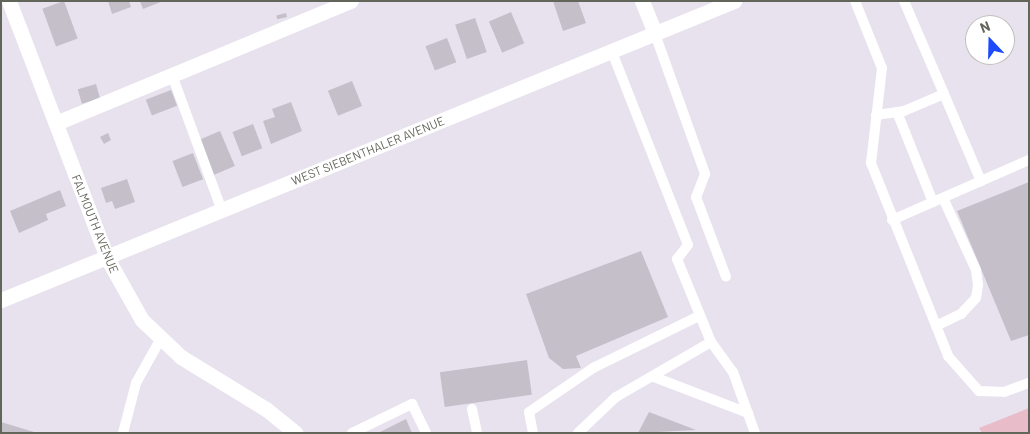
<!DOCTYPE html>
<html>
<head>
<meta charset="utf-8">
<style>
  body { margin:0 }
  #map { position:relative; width:1030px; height:434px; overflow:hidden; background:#e8e2ef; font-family:Barlow,sans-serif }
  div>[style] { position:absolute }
  .green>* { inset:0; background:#e9bcc9 }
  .building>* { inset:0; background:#c4bfc9; transform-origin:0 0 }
  .service>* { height:10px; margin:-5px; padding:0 5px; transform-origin:5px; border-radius:5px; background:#fff }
  .minor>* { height:15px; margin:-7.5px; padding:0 7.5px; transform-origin:7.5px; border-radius:7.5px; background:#fff }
  .secondary>* { height:15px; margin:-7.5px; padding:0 7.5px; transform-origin:7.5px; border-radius:7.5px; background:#fff }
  span { translate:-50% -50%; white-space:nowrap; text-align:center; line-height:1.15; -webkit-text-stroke:4px #fff; paint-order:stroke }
  .street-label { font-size:12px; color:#62655a }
  .frame { position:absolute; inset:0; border:2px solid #62655a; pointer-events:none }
  .north { position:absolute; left:965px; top:15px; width:50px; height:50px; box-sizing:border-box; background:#fff; border:1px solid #c0c1bd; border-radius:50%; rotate:339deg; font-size:14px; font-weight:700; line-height:20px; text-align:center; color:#62655a }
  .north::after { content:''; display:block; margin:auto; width:18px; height:22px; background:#1d4bfb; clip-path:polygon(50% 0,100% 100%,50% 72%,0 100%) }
</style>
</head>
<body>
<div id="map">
  <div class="green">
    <i style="clip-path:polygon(1029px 408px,1029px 433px,982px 433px,979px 428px)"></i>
  </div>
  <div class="building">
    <i style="left:64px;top:1px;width:40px;height:23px;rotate:70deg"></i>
    <i style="clip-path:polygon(108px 1px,129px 1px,131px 7px,112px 14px)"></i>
    <i style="clip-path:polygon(140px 1px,163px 1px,143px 9px)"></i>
    <i style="clip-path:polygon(553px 1px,578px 1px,586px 23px,563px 31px)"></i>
    <i style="left:511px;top:12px;width:34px;height:24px;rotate:67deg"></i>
    <i style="left:286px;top:13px;width:4px;height:10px;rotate:76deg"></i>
    <i style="left:475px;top:18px;width:36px;height:21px;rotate:71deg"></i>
    <i style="left:447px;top:38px;width:26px;height:23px;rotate:69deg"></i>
    <i style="left:352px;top:81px;width:27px;height:26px;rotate:68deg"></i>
    <i style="left:96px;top:84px;width:15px;height:19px;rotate:74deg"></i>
    <i style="left:171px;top:90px;width:17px;height:27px;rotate:69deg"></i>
    <i style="clip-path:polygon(291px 102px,302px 131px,271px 144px,263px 121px,275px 117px,272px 109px)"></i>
    <i style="left:253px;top:124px;width:26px;height:22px;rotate:69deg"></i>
    <i style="left:220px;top:131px;width:38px;height:23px;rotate:67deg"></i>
    <i style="clip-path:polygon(108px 133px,111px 140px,104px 144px,100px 137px)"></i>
    <i style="left:193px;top:153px;width:28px;height:22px;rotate:69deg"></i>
    <i style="clip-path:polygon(127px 179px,135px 202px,115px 209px,112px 201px,106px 203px,101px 188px)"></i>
    <i style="clip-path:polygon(1029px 182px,1029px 335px,1011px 341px,957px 211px)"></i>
    <i style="clip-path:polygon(60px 190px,66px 206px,46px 214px,48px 220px,19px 233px,10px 211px)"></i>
    <i style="clip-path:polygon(641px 251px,668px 317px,576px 356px,581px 368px,563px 369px,549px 358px,526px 294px)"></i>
    <i style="left:527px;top:360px;width:35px;height:88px;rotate:82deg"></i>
    <i style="clip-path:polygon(649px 412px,696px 430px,638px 433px)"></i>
    <i style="clip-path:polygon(406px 419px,412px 433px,378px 433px)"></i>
    <i style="clip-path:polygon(1px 422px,34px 432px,34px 433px,1px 433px)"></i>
  </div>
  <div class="service">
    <i style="left:855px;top:1px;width:72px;rotate:68.1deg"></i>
    <i style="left:882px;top:68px;width:96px;rotate:96.6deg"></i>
    <i style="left:871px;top:163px;width:208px;rotate:68.2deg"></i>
    <i style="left:948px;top:356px;width:47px;rotate:48.5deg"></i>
    <i style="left:979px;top:391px;width:25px;rotate:2deg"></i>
    <i style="left:1004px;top:392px;width:27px;rotate:-20deg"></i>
    <i style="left:904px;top:1px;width:101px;rotate:66.7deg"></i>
    <i style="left:655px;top:34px;width:149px;rotate:70.3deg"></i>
    <i style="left:705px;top:174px;width:25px;rotate:111deg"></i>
    <i style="left:696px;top:197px;width:85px;rotate:69.4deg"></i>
    <i style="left:612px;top:52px;width:207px;rotate:68.5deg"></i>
    <i style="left:688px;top:245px;width:18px;rotate:128deg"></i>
    <i style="left:677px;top:259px;width:90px;rotate:67.7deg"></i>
    <i style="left:172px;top:75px;width:145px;rotate:69.8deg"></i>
    <i style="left:897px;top:112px;width:97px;rotate:68.2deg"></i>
    <i style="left:876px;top:115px;width:28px;rotate:-8deg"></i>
    <i style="left:904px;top:111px;width:43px;rotate:-23deg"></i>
    <i style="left:944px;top:94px;width:95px;rotate:67deg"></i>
    <i style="left:892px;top:220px;width:150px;rotate:-23.7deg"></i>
    <i style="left:936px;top:326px;width:28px;rotate:-26deg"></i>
    <i style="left:961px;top:314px;width:22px;rotate:-47deg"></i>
    <i style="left:976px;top:298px;width:13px;rotate:-81deg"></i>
    <i style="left:978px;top:285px;width:15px;rotate:-98deg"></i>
    <i style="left:976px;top:270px;width:79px;rotate:-114.6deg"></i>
    <i style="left:654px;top:377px;width:101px;rotate:21deg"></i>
    <i style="left:472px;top:409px;width:25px;rotate:78deg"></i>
    <i style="left:123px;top:433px;width:52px;rotate:-75.4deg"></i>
    <i style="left:136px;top:383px;width:49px;rotate:-60.8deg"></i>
    <i style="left:352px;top:433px;width:67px;rotate:-25.8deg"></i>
    <i style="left:412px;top:404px;width:32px;rotate:64deg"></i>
    <i style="left:533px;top:433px;width:21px;rotate:-101deg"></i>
    <i style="left:529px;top:412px;width:78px;rotate:-34.5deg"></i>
    <i style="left:593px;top:368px;width:118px;rotate:-26.1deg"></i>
    <i style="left:578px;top:433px;width:52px;rotate:-43.5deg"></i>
    <i style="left:616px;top:397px;width:110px;rotate:-30.1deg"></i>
    <i style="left:711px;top:342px;width:37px;rotate:54deg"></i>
    <i style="left:733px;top:372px;width:65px;rotate:70.2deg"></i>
  </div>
  <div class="minor">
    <i style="left:9px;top:1px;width:275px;rotate:69.1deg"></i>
    <i style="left:107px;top:258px;width:71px;rotate:60.6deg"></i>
    <i style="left:142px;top:320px;width:54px;rotate:43.5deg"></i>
    <i style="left:181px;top:357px;width:100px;rotate:31.5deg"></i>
    <i style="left:266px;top:409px;width:38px;rotate:39deg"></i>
    <i style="left:642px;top:1px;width:35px;rotate:68deg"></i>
    <i style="left:56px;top:123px;width:319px;rotate:-22.5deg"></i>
  </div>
  <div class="secondary">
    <i style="left:1px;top:300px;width:792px;rotate:-22.19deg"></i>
  </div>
  <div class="street-label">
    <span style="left:368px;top:151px;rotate:-22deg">WEST SIEBENTHALER AVENUE</span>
    <span style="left:95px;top:224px;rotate:68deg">FALMOUTH AVENUE</span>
  </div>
  <div class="frame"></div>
  <div class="north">N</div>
</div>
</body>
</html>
